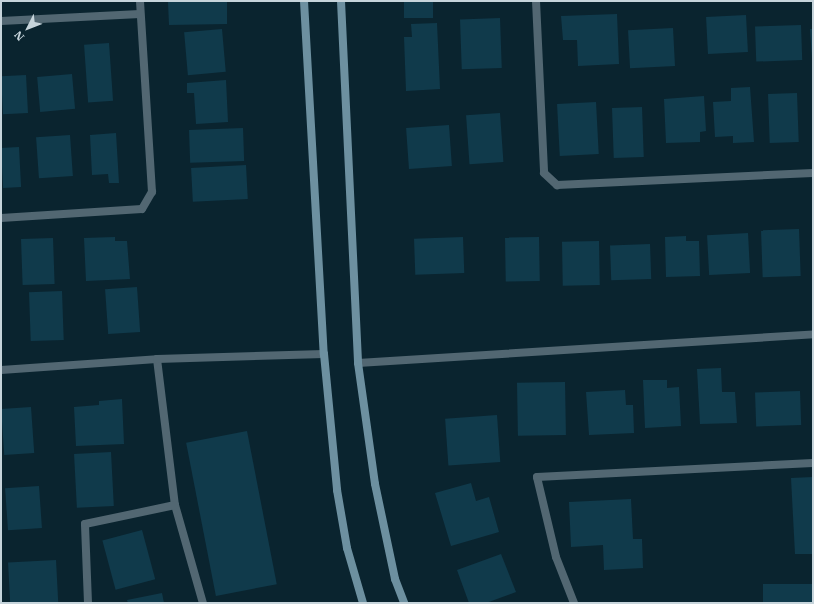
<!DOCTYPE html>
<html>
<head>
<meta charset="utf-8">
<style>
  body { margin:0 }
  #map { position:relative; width:814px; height:604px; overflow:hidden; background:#0a242f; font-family:"IBM Plex Serif",serif }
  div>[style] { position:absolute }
  .building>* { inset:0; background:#103a4b; transform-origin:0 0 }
  .street>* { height:8px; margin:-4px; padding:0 4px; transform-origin:4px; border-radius:4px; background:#526772 }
  .secondary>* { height:8px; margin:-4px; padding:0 4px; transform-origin:4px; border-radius:4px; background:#6d90a0 }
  span { translate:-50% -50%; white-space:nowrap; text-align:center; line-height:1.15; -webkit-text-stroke:3px #0a242f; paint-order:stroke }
  .frame { position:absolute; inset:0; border:2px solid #c6d4db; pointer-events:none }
  .north { position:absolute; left:8px; top:8px; width:40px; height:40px; -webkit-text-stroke:3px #0a242f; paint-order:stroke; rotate:228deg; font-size:11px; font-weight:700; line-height:16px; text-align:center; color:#c6d4db }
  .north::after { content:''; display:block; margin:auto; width:14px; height:18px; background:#c6d4db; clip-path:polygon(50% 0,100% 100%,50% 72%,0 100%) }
</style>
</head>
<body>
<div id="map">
  <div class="building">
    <i style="clip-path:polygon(187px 1px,227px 1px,227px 24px,169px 25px,168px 2px)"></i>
    <i style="left:404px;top:1px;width:29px;height:17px"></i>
    <i style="clip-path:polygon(617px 14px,619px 64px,578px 66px,577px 40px,563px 40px,561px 16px)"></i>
    <i style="left:746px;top:15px;width:37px;height:40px;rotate:87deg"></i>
    <i style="left:500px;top:18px;width:50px;height:40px;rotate:88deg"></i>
    <i style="clip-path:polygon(437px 23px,440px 89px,406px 91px,404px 37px,412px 37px,411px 24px)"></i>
    <i style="left:801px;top:25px;width:35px;height:46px;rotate:88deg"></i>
    <i style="left:673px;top:28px;width:38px;height:45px;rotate:87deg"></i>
    <i style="left:222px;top:29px;width:43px;height:38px;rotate:85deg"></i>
    <i style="clip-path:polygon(810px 29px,813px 29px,813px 59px,812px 59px)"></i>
    <i style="left:109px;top:43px;width:58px;height:25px;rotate:86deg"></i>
    <i style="left:72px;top:74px;width:35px;height:35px;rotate:85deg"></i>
    <i style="left:26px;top:75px;width:38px;height:25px;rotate:87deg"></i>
    <i style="clip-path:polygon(226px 80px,228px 122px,196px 124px,194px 93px,187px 93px,187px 83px)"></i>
    <i style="clip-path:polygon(750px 87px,754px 142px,733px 143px,733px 136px,715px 137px,713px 102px,731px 101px,731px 88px)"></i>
    <i style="left:797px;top:93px;width:49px;height:29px;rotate:88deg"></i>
    <i style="clip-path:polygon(704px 96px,706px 131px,700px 132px,700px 142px,666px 143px,664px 99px)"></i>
    <i style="left:596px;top:102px;width:52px;height:39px;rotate:87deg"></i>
    <i style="left:642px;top:107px;width:50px;height:30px;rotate:88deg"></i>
    <i style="left:500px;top:113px;width:49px;height:34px;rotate:86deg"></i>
    <i style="left:449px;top:125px;width:41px;height:43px;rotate:86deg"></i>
    <i style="left:243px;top:128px;width:33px;height:54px;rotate:88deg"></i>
    <i style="clip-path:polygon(116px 133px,119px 183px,109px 183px,108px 174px,92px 175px,90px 135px)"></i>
    <i style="left:70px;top:135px;width:41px;height:34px;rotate:86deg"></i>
    <i style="left:19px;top:147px;width:40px;height:18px;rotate:87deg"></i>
    <i style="left:246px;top:165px;width:34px;height:55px;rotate:87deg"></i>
    <i style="left:799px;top:229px;width:47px;height:38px;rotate:88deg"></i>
    <i style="left:748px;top:233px;width:40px;height:41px;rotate:87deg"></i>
    <i style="clip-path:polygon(686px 236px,686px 241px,699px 241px,700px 276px,666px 277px,665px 237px)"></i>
    <i style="clip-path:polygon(115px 237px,115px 241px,127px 241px,130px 279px,86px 281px,84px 238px)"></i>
    <i style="left:463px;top:237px;width:36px;height:49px;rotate:88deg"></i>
    <i style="left:539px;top:237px;width:44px;height:34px;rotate:89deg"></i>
    <i style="left:53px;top:238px;width:46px;height:32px;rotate:88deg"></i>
    <i style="left:599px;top:241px;width:44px;height:37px;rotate:89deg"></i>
    <i style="left:650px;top:244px;width:35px;height:40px;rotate:88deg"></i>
    <i style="left:137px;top:287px;width:45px;height:32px;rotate:86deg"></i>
    <i style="left:62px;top:291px;width:49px;height:33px;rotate:88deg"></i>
    <i style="clip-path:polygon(721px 368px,722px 392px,735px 392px,737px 423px,700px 424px,697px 369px)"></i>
    <i style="clip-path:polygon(643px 380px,667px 380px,667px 388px,679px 387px,681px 426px,645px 428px)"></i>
    <i style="left:565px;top:382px;width:53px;height:48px;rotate:89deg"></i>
    <i style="clip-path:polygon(625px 390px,626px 405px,633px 405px,634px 433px,589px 435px,586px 392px)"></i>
    <i style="left:800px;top:391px;width:34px;height:45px;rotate:88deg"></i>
    <i style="clip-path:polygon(122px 399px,124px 444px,76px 446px,74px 407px,99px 405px,99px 401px)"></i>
    <i style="left:31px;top:407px;width:46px;height:30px;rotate:86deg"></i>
    <i style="left:497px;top:415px;width:47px;height:52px;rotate:86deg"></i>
    <i style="left:247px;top:431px;width:156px;height:62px;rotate:79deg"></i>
    <i style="left:111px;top:452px;width:54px;height:37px;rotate:87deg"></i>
    <i style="clip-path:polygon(813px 477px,813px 554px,795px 554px,791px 478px)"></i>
    <i style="clip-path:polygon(471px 483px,476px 501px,489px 497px,499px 532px,451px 546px,435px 493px)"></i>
    <i style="left:39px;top:486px;width:42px;height:34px;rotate:86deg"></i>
    <i style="clip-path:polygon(631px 499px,633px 539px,642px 539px,643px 568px,604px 570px,603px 545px,571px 547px,569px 502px)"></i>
    <i style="left:142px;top:530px;width:51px;height:41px;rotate:75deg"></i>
    <i style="clip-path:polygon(501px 554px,516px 592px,486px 603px,469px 603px,457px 570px)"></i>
    <i style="left:56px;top:560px;width:43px;height:48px;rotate:87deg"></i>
    <i style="left:813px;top:584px;width:19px;height:50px;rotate:90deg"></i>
    <i style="clip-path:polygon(162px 593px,164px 603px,128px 603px,127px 600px)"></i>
  </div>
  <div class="street">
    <i style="left:536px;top:1px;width:172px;rotate:87.3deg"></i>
    <i style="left:544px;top:173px;width:18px;rotate:43deg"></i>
    <i style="left:557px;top:185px;width:256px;rotate:-2.7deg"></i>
    <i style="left:1px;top:21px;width:139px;rotate:-2.9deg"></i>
    <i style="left:1px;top:218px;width:141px;rotate:-3.7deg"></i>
    <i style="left:142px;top:209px;width:20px;rotate:-60deg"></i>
    <i style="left:152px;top:192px;width:191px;rotate:-93.6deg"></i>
    <i style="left:157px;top:359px;width:147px;rotate:83deg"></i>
    <i style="left:175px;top:505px;width:102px;rotate:74.1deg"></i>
    <i style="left:358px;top:363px;width:456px;rotate:-3.6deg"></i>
    <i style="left:1px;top:370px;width:156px;rotate:-4deg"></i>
    <i style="left:157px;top:359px;width:167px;rotate:-1.7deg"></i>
    <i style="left:88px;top:603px;width:79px;rotate:-92.2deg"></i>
    <i style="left:85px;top:524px;width:92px;rotate:-11.9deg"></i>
    <i style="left:574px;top:603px;width:49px;rotate:-111.4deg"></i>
    <i style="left:556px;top:557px;width:82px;rotate:-103.4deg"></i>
    <i style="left:537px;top:477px;width:276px;rotate:-2.9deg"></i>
  </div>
  <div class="secondary">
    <i style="left:304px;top:1px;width:354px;rotate:86.8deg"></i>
    <i style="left:324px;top:354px;width:137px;rotate:84.5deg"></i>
    <i style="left:337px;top:490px;width:59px;rotate:80.2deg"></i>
    <i style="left:347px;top:548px;width:57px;rotate:73.8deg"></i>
    <i style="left:341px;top:1px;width:362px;rotate:87.3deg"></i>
    <i style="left:358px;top:363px;width:122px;rotate:82deg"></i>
    <i style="left:375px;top:484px;width:97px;rotate:78.1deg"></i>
    <i style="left:395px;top:579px;width:26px;rotate:69deg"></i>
  </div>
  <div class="frame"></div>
  <div class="north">N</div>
</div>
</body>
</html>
